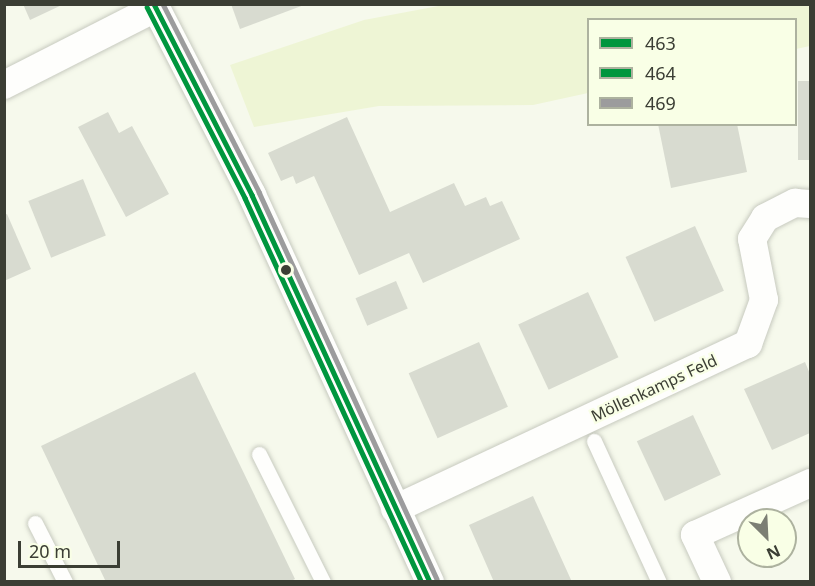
<!DOCTYPE html>
<html>
<head>
<meta charset="utf-8">
<style>
  body { margin:0 }
  #map { position:relative; width:815px; height:586px; overflow:hidden; background:#f6f9ec; font-family:"Noto Sans",sans-serif }
  div>[style] { position:absolute }
  .green>* { inset:0; background:#eef5d5 }
  .building>* { inset:0; background:#d8dbd0; transform-origin:0 0 }
  .roads { filter:drop-shadow(0 0 2px #c7cabf) drop-shadow(0 0 2px #c7cabf) }
  .service>* { height:15px; margin:-7.5px; padding:0 7.5px; transform-origin:7.5px; border-radius:7.5px; background:#fefefc }
  .minor>* { height:28px; margin:-14px; padding:0 14px; transform-origin:14px; border-radius:14px; background:#fefefc }
  .bus-1>* { height:4.5px; margin:-2.25px; padding:0 2.25px; transform-origin:2.25px; border-radius:2.25px; background:#00963e }
  .bus-2>* { height:4.5px; margin:-2.25px; padding:0 2.25px; transform-origin:2.25px; border-radius:2.25px; background:#00963e }
  .bus-3>* { height:4.5px; margin:-2.25px; padding:0 2.25px; transform-origin:2.25px; border-radius:2.25px; background:#9c9c9d }
  .dots>* { width:16px; height:16px; translate:-50% -50%; box-sizing:border-box; border:3px solid #f9ffe6; border-radius:50% }
  span { translate:-50% -50%; white-space:nowrap; text-align:center; line-height:1.15; -webkit-text-stroke:4.5px #f9ffe6; paint-order:stroke }
  .street-label { font-size:16px; color:#3b3e34 }
  .frame { position:absolute; inset:0; border:6px solid #3b3e34; pointer-events:none }
  .legend { position:absolute; left:587px; top:18px; width:210px; height:108px; box-sizing:border-box; background:#f9ffe6; border:2px solid #adb29f; margin:0; padding:8px 10px; list-style:none; font-size:18px; color:#3b3e34 }
  .legend li { display:flex; align-items:center; gap:12px; height:30px }
  .legend b { width:30px; border:2px solid #adb29f }
  .north { position:absolute; left:737px; top:508px; width:60px; height:60px; box-sizing:border-box; background:#f9ffe6; border:2px solid #adb29f; border-radius:50%; rotate:156deg; font-size:16px; font-weight:700; line-height:24px; text-align:center; color:#3b3e34 }
  .north::after { content:''; display:block; margin:auto; width:21px; height:27px; background:#7c7f74; clip-path:polygon(50% 0,100% 100%,50% 72%,0 100%) }
  .scale { position:absolute; left:18px; top:541px; width:102px; height:27px; box-sizing:border-box; border:3px solid #3b3e34; border-top:0; padding-left:8px; font-size:18px; line-height:21px; white-space:nowrap; color:#3b3e34; -webkit-text-stroke:4px #f9ffe6; paint-order:stroke }
</style>
</head>
<body>
<div id="map">
  <div class="green">
    <i style="clip-path:polygon(449px 4px,810px 5px,810px 46px,796px 49px,796px 20px,588px 20px,588px 93px,533px 105px,379px 106px,254px 127px,230px 65px,364px 20px)"></i>
  </div>
  <div class="building">
    <i style="clip-path:polygon(23px 4px,64px 4px,30px 20px)"></i>
    <i style="clip-path:polygon(231px 4px,304px 4px,304px 5px,240px 29px)"></i>
    <i style="left:798px;top:81px;width:12px;height:79px"></i>
    <i style="clip-path:polygon(108px 112px,119px 133px,132px 126px,169px 194px,126px 217px,78px 127px)"></i>
    <i style="clip-path:polygon(347px 117px,390px 212px,454px 183px,465px 206px,486px 197px,490px 206px,502px 201px,520px 239px,423px 283px,409px 253px,359px 275px,314px 176px,296px 184px,293px 176px,281px 181px,268px 153px)"></i>
    <i style="clip-path:polygon(658px 124px,737px 124px,747px 172px,671px 188px)"></i>
    <i style="left:83px;top:179px;width:61px;height:59px;rotate:68deg"></i>
    <i style="clip-path:polygon(7px 214px,31px 269px,4px 281px,4px 215px)"></i>
    <i style="left:695px;top:226px;width:71px;height:76px;rotate:66deg"></i>
    <i style="left:396px;top:281px;width:30px;height:44px;rotate:67deg"></i>
    <i style="left:588px;top:292px;width:72px;height:77px;rotate:65deg"></i>
    <i style="left:479px;top:342px;width:71px;height:77px;rotate:66deg"></i>
    <i style="clip-path:polygon(805px 362px,810px 374px,810px 433px,772px 450px,744px 389px)"></i>
    <i style="clip-path:polygon(195px 372px,295px 579px,289px 582px,106px 582px,41px 446px)"></i>
    <i style="left:693px;top:415px;width:66px;height:62px;rotate:65deg"></i>
    <i style="clip-path:polygon(533px 496px,572px 582px,494px 582px,469px 525px)"></i>
  </div>
  <div class="roads">
    <div class="service">
      <i style="left:594px;top:441px;width:155px;rotate:65.3deg"></i>
      <i style="left:259px;top:454px;width:143px;rotate:63.4deg"></i>
      <i style="left:35px;top:523px;width:66px;rotate:63deg"></i>
    </div>
    <div class="minor">
      <i style="left:154px;top:4px;width:215px;rotate:62.8deg"></i>
      <i style="left:252px;top:195px;width:426px;rotate:65.3deg"></i>
      <i style="left:4px;top:85px;width:169px;rotate:-27deg"></i>
      <i style="left:395px;top:509px;width:390px;rotate:-25.1deg"></i>
      <i style="left:748px;top:344px;width:47px;rotate:-70deg"></i>
      <i style="left:764px;top:300px;width:62px;rotate:-101.1deg"></i>
      <i style="left:752px;top:239px;width:25px;rotate:-58deg"></i>
      <i style="left:765px;top:218px;width:34px;rotate:-27deg"></i>
      <i style="left:795px;top:203px;width:15px;rotate:4deg"></i>
      <i style="left:717px;top:582px;width:52px;rotate:-115.1deg"></i>
      <i style="left:695px;top:535px;width:126px;rotate:-24.3deg"></i>
    </div>
  </div>
  <div class="bus-1">
    <i style="left:154px;top:4px;width:215px;rotate:62.8deg"></i>
    <i style="left:252px;top:195px;width:426px;rotate:65.3deg"></i>
  </div>
  <div class="bus-2">
    <i style="left:147px;top:7px;width:215px;rotate:62.8deg"></i>
    <i style="left:245px;top:198px;width:423px;rotate:65.3deg"></i>
  </div>
  <div class="bus-3">
    <i style="left:163px;top:4px;width:211px;rotate:62.9deg"></i>
    <i style="left:259px;top:192px;width:426px;rotate:65.3deg"></i>
  </div>
  <div class="dots">
    <i style="left:286px;top:270px;background:#3b3e34"></i>
  </div>
  <div class="street-label">
    <span style="left:654px;top:388px;rotate:-25deg">Möllenkamps Feld</span>
  </div>
  <div class="frame"></div>
  <ul class="legend">
  <li><b style="height:8px;background:#00963e"></b>463</li>
  <li><b style="height:8px;background:#00963e"></b>464</li>
  <li><b style="height:8px;background:#9c9c9d"></b>469</li>
  </ul>
  <div class="north">N</div>
  <div class="scale">20 m</div>
</div>
</body>
</html>
